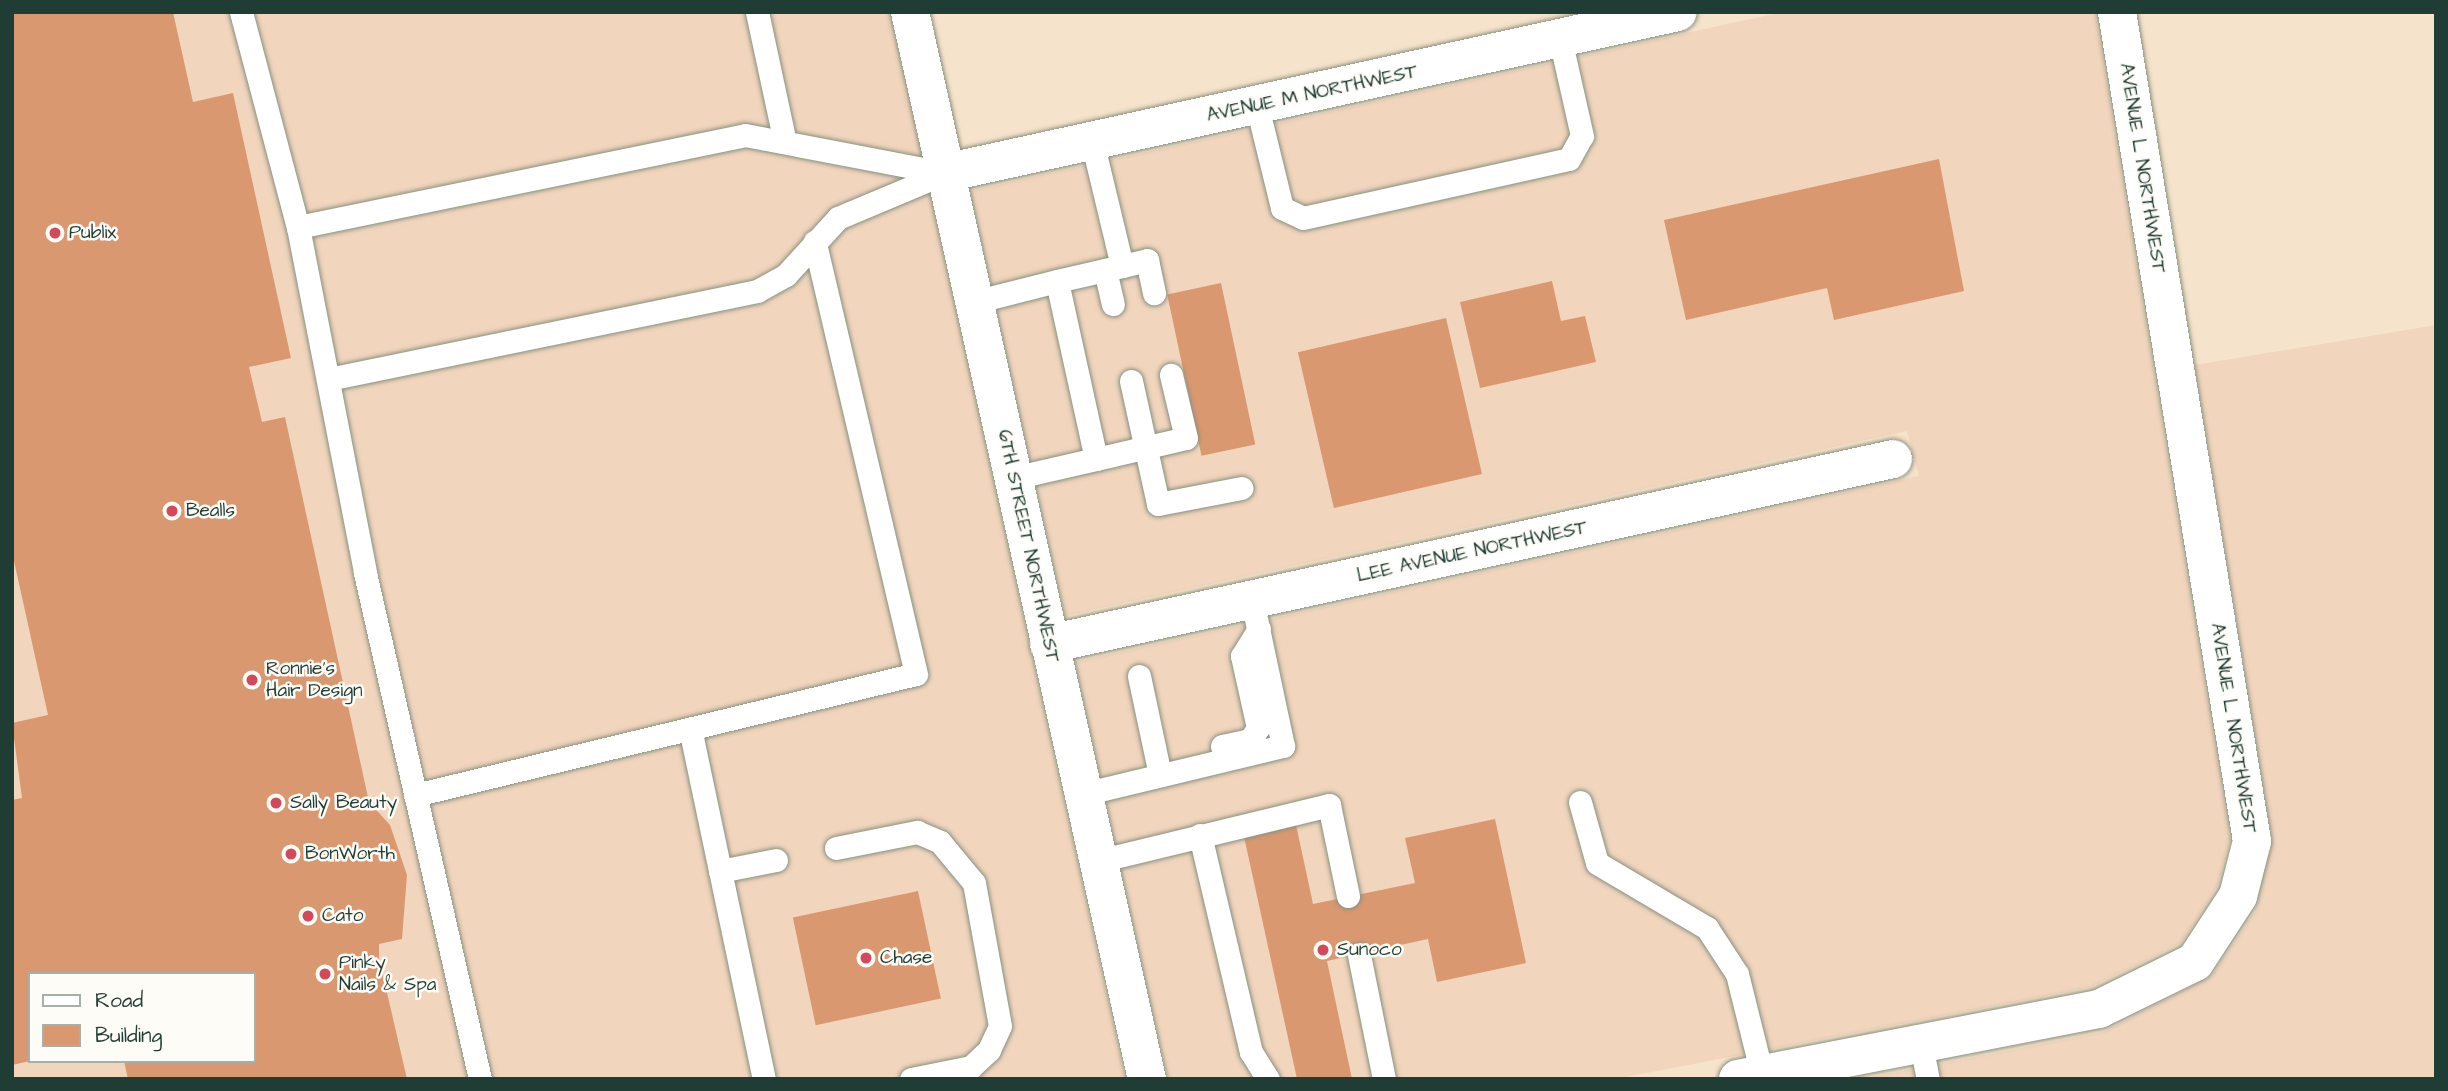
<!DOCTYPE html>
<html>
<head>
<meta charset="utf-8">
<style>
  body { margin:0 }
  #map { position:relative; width:2448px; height:1091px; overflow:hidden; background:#f6e3cb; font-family:"Architects Daughter",sans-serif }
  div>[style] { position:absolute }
  .built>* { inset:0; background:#f1d5bd }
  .building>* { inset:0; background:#da9870; transform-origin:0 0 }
  .roads { filter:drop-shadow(0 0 2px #8a9080) drop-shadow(0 0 2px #8a9080) }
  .service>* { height:23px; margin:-11.5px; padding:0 11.5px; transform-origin:11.5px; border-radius:11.5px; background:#fff }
  .minor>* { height:38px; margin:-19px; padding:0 19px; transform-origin:19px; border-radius:19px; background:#fff }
  .tertiary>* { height:38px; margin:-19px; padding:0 19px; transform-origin:19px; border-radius:19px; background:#fff }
  .trunk>* { height:38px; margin:-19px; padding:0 19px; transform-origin:19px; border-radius:19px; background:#fff }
  .dots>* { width:19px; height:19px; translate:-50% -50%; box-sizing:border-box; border:4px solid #fdfcf7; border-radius:50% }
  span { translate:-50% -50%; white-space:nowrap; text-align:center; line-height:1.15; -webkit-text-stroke:5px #fdfcf7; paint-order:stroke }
  .street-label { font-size:19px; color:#1f3d34 }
  .poi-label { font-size:19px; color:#1f3d34 }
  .left { translate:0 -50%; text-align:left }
  .frame { position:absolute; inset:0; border:14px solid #1f3d34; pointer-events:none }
  .legend { position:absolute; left:28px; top:972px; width:228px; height:91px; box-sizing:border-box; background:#fdfcf7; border:2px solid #a4b0a9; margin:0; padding:9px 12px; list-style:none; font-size:21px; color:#1f3d34 }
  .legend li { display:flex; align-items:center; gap:14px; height:35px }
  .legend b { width:35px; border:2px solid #a4b0a9 }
</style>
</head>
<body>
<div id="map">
  <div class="built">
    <i style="clip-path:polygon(evenodd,12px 12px,890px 12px,1125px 1079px,12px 1079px,12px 12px,30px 974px,254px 974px,254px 1061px,30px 1061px,30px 974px)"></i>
    <i style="clip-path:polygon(1782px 12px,2095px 12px,2230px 839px,2218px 885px,2181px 943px,2092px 987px,1615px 1079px,1168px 1079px,1075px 662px,1919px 476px,1907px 431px,1065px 616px,970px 191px)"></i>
    <i style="clip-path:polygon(2436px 325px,2436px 1079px,1862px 1079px,2103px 1032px,2212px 976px,2255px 911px,2272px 838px,2195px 365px)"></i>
  </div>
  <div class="building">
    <i style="clip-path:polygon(12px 12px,173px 12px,193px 102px,233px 93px,291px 358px,249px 367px,262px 422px,285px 417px,369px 802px,390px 825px,407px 875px,402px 939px,379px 944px,379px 958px,407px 1079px,128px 1079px,124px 1061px,254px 1061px,254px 974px,30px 974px,30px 1061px,12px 1065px,12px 800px,22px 798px,12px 723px,48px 715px,12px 552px)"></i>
    <i style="clip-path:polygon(1939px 159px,1964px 291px,1834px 320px,1827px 288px,1686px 320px,1664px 220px)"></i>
    <i style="clip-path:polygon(1552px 281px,1561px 321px,1585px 316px,1596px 362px,1480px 388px,1460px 302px)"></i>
    <i style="left:1221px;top:283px;width:165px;height:55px;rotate:78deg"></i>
    <i style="left:1446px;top:318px;width:160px;height:152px;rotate:77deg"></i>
    <i style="clip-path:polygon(1495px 819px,1526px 963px,1437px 982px,1428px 939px,1327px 961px,1352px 1079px,1297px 1079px,1243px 832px,1295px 820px,1313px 904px,1415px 883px,1405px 838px)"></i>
    <i style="left:918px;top:891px;width:110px;height:128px;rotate:78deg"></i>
  </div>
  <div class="roads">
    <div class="service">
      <i style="left:241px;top:12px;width:222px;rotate:75.2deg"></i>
      <i style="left:298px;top:227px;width:352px;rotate:79deg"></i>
      <i style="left:365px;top:573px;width:519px;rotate:77.2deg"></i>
      <i style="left:757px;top:12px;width:129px;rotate:77.9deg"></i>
      <i style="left:1257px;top:106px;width:105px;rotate:76.2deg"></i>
      <i style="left:1282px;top:208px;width:23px;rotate:25deg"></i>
      <i style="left:1303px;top:218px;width:272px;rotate:-12.5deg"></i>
      <i style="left:1569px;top:159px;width:26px;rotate:-61deg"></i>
      <i style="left:1582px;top:136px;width:100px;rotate:-102.7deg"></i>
      <i style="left:298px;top:227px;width:456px;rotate:-11.6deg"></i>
      <i style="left:745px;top:135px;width:204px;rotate:10.8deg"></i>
      <i style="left:945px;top:173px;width:116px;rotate:157.2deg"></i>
      <i style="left:838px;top:218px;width:77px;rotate:132.4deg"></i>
      <i style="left:786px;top:275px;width:33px;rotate:151deg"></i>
      <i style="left:757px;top:291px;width:437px;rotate:168.4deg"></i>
      <i style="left:1122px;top:266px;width:26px;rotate:-13deg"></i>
      <i style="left:1147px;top:260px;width:34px;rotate:78deg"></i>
      <i style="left:1105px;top:270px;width:35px;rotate:77deg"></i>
      <i style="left:974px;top:302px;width:86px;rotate:-14.2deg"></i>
      <i style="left:1131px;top:381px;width:126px;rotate:77.6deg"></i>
      <i style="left:1158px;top:504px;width:85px;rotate:-10.9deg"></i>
      <i style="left:1096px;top:459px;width:92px;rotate:-13.1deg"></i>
      <i style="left:1186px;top:438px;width:65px;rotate:-103.4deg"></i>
      <i style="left:1013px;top:478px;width:85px;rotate:-12.9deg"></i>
      <i style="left:1096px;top:459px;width:182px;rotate:-102.4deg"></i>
      <i style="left:1057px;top:281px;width:67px;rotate:-13deg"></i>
      <i style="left:1122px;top:266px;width:129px;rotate:-103.5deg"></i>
      <i style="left:1139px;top:676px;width:101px;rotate:78deg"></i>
      <i style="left:691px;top:733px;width:354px;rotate:78.1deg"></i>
      <i style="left:1222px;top:746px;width:29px;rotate:-12deg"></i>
      <i style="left:1250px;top:740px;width:14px;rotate:-56deg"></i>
      <i style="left:1258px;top:728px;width:74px;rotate:-102.5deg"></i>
      <i style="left:1242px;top:656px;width:32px;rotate:-58deg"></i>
      <i style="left:1083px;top:794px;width:206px;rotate:-13.5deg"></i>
      <i style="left:1283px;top:746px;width:149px;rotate:-102deg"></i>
      <i style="left:415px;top:795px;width:515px;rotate:-13.58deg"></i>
      <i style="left:916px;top:674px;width:444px;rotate:-103.2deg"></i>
      <i style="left:1580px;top:802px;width:63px;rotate:74.4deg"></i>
      <i style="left:1597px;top:863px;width:128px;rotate:30.6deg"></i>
      <i style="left:1707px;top:928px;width:55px;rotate:56.9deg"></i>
      <i style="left:1737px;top:974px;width:103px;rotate:76deg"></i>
      <i style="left:1200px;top:835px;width:223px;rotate:76.8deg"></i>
      <i style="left:1251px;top:1052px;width:32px;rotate:58deg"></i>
      <i style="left:836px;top:848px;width:83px;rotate:-11.2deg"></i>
      <i style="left:917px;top:832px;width:25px;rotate:23deg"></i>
      <i style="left:940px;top:842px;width:53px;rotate:50.3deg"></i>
      <i style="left:974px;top:883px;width:145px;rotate:79.7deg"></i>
      <i style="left:1000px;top:1026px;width:26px;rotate:115deg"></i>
      <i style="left:989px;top:1050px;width:25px;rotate:137deg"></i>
      <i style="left:971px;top:1067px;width:61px;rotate:168.7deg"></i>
      <i style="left:1098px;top:861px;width:238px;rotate:-13.6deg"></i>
      <i style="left:1329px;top:805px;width:93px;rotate:78.2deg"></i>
      <i style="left:720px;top:871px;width:57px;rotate:-11.1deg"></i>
      <i style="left:1359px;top:955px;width:126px;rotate:78.6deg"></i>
      <i style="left:1921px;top:1044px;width:36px;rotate:79deg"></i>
    </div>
    <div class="minor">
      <i style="left:1049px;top:644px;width:864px;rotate:-12.36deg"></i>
      <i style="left:1738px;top:1079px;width:368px;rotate:-11deg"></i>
      <i style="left:2099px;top:1009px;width:107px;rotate:-26.1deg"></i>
      <i style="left:2195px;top:962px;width:79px;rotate:-56.9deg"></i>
      <i style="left:2238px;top:896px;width:57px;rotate:-75.7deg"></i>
      <i style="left:2252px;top:841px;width:840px;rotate:-99.25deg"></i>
    </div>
    <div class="tertiary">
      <i style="left:945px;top:173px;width:750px;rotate:-12.39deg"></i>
    </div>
    <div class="trunk">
      <i style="left:910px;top:12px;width:1093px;rotate:77.48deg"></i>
    </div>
  </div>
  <div class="dots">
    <i style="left:55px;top:233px;background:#d1495b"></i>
    <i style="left:172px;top:511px;background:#d1495b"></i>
    <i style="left:252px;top:680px;background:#d1495b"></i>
    <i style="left:276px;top:803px;background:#d1495b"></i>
    <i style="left:291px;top:854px;background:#d1495b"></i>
    <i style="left:308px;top:916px;background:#d1495b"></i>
    <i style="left:1323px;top:950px;background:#d1495b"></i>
    <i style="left:866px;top:958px;background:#d1495b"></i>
    <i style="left:325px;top:974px;background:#d1495b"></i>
  </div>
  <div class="street-label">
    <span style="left:1312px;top:94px;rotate:-12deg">AVENUE M NORTHWEST</span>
    <span style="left:2142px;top:168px;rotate:81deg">AVENUE L NORTHWEST</span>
    <span style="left:1028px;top:546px;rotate:78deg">6TH STREET NORTHWEST</span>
    <span style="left:1472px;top:552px;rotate:-12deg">LEE AVENUE NORTHWEST</span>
    <span style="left:2233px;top:728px;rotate:81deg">AVENUE L NORTHWEST</span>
  </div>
  <div class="poi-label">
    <span class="left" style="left:69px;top:233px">Publix</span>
    <span class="left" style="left:186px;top:511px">Bealls</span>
    <span class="left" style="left:266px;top:680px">Ronnie's<br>Hair Design</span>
    <span class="left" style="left:290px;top:803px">Sally Beauty</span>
    <span class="left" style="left:305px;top:854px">BonWorth</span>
    <span class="left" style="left:322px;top:916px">Cato</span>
    <span class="left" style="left:1337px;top:950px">Sunoco</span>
    <span class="left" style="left:880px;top:958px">Chase</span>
    <span class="left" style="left:339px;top:974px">Pinky<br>Nails &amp; Spa</span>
  </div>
  <div class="frame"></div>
  <ul class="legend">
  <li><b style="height:9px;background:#fff"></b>Road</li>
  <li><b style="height:19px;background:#da9870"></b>Building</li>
  </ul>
</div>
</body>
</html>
